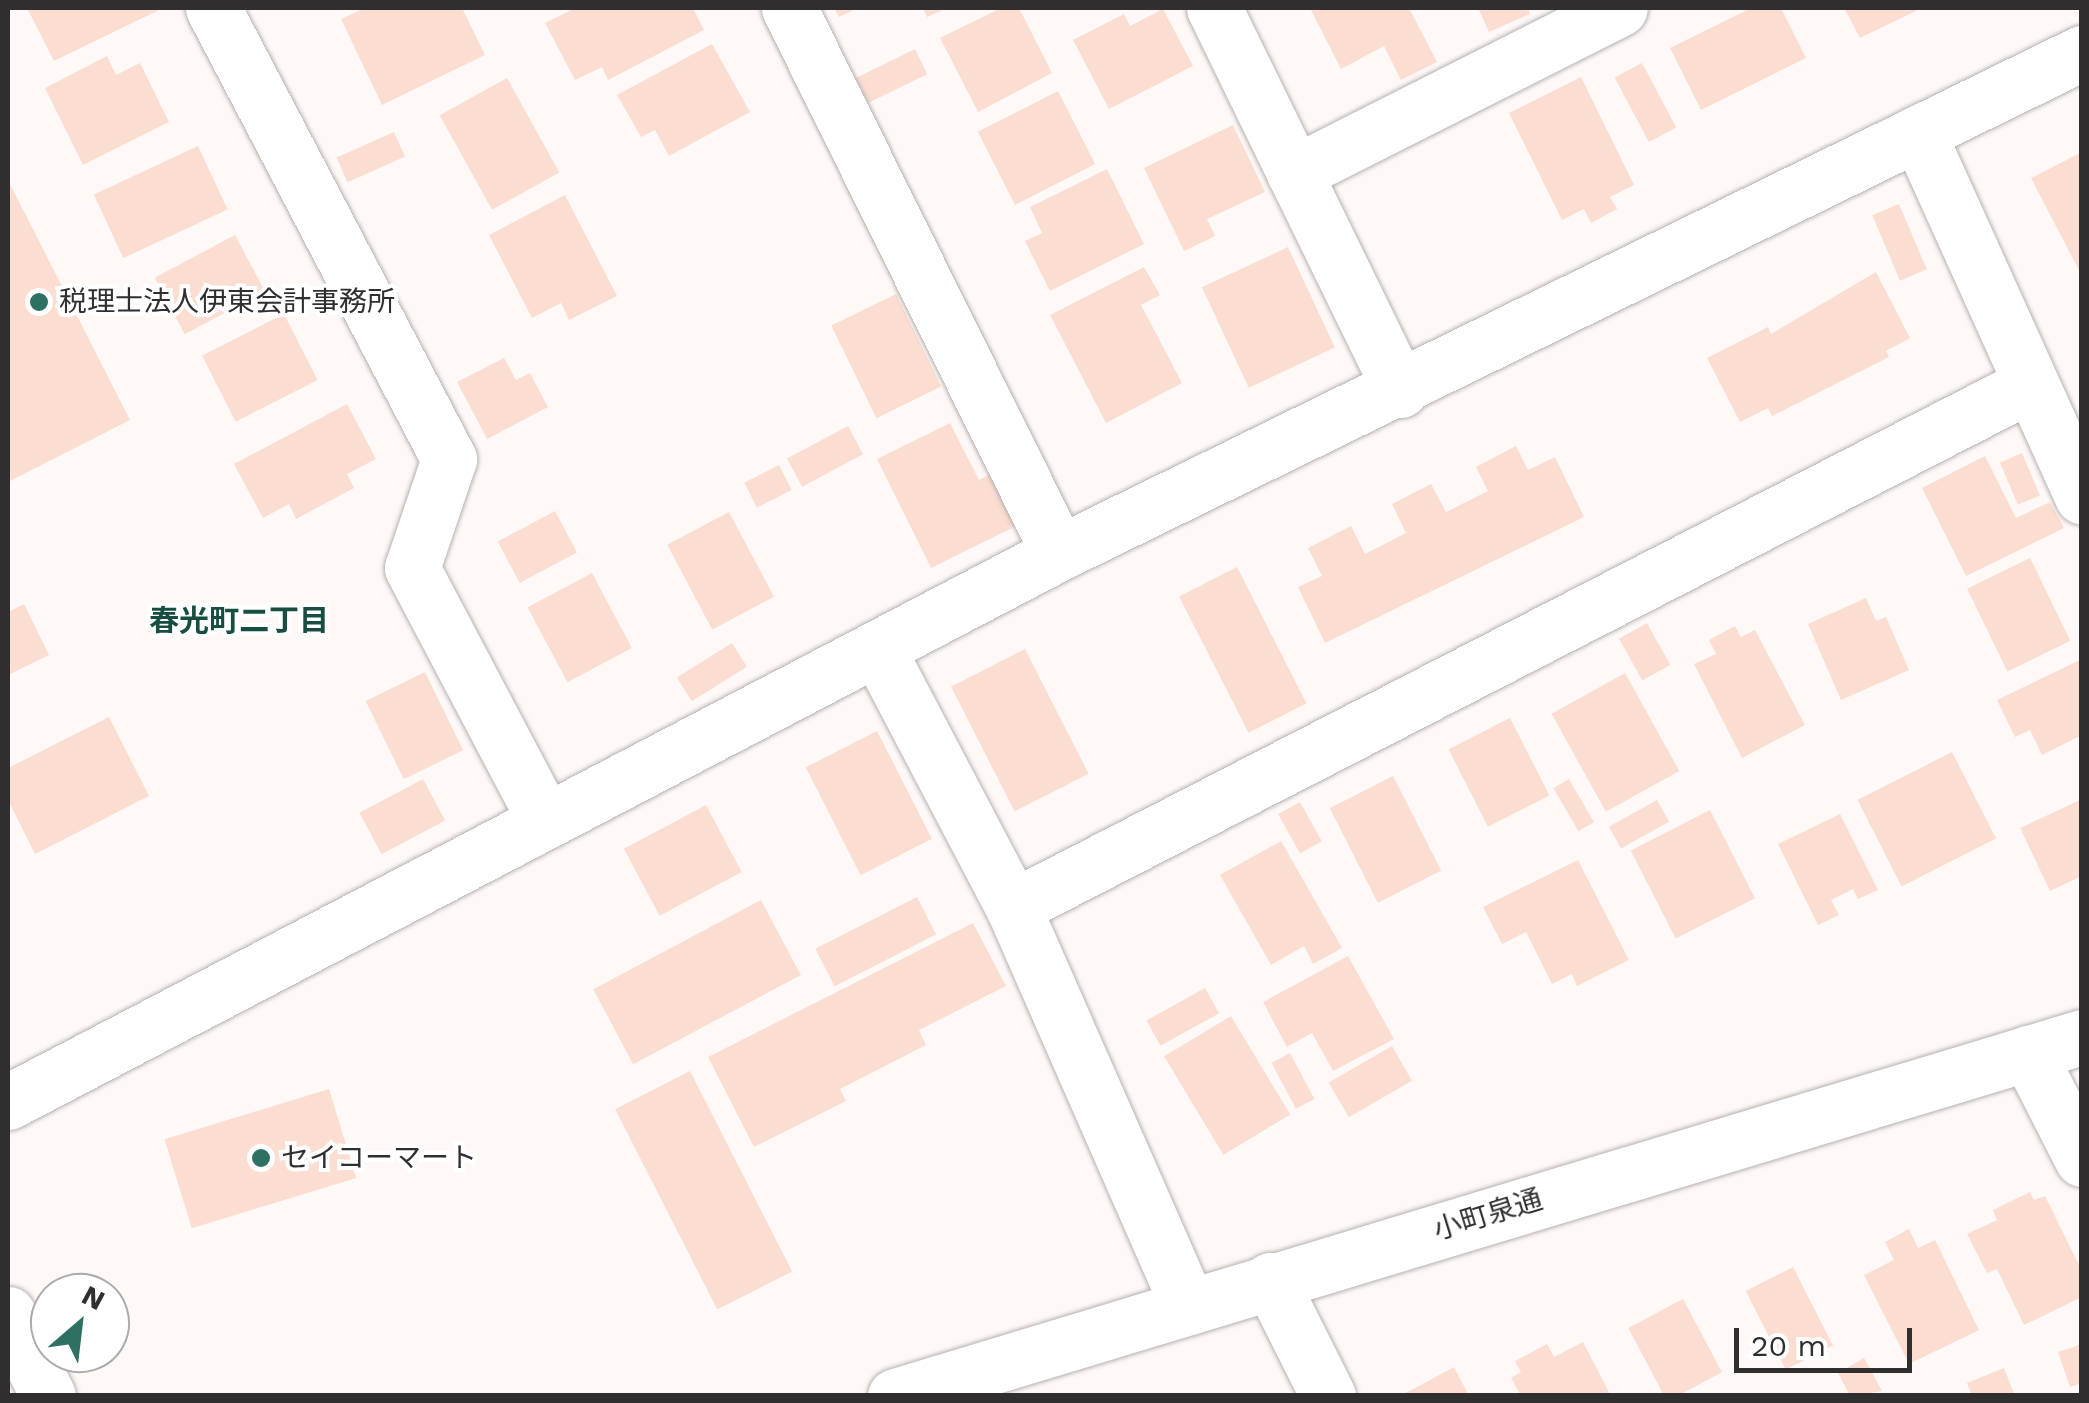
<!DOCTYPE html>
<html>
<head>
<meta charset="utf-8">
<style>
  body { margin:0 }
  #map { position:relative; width:2089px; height:1403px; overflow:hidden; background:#fef9f7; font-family:"Work Sans","Noto Sans JP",sans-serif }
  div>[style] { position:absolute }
  .building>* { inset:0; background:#fbddd1; transform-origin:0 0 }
  .roads { filter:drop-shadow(0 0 2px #b6b1b0) drop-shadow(0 0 2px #b6b1b0) }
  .minor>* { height:55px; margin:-27.5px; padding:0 27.5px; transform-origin:27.5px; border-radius:27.5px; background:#fff }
  .tertiary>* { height:55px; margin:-27.5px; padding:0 27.5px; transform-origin:27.5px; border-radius:27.5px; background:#fff }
  .dots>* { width:28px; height:28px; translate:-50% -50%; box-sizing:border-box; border:5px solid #fff; border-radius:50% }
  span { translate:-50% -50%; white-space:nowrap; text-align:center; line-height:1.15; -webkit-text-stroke:8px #fff; paint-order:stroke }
  .poi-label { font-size:28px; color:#302e2e }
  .left { translate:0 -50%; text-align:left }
  .street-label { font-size:28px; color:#302e2e }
  .neighbourhood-label { font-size:30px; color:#184e42; font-weight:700 }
  .frame { position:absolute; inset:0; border:10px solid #302e2e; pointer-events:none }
  .north { position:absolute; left:30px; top:1273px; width:100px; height:100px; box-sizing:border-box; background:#fff; border:2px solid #acabab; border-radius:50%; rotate:28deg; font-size:28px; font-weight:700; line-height:40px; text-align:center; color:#302e2e }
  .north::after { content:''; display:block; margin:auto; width:35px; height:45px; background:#2e7062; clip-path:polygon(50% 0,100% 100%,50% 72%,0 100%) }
  .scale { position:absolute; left:1734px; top:1328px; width:178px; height:45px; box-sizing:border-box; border:5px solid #302e2e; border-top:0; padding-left:12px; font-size:30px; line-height:35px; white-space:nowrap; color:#302e2e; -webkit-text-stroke:8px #fff; paint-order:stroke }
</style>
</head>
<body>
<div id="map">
  <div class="building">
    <i style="clip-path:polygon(27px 8px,163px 8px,54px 61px)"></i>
    <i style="clip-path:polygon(365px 8px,462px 8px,485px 55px,382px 105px,341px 19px)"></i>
    <i style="clip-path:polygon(575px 8px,693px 8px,704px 30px,608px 80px,602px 67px,575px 80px,545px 23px)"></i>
    <i style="clip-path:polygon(834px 8px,858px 8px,839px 17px)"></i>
    <i style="clip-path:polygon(923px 8px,947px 8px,927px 17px)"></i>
    <i style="clip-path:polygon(1001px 8px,1019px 8px,1052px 73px,978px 112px,940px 38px)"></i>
    <i style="clip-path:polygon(1299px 8px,1409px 8px,1437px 62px,1401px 80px,1384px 46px,1341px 69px,1310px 8px)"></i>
    <i style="clip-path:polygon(1478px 8px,1528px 8px,1530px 14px,1489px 32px)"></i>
    <i style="clip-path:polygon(1751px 8px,1781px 8px,1806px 58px,1701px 110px,1670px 48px)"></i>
    <i style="clip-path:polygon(1844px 8px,1922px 8px,1860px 38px)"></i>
    <i style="clip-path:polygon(1163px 9px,1193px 66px,1109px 109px,1073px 40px,1124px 14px,1130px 26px)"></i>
    <i style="clip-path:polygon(712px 44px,750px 112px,669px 156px,655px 130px,641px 137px,617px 95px)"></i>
    <i style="left:915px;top:49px;width:28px;height:66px;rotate:64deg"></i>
    <i style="clip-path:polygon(107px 56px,116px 75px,140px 63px,169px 122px,83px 165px,45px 88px)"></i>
    <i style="left:1642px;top:63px;width:73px;height:31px;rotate:62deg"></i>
    <i style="clip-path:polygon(1581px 77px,1634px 185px,1610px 197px,1617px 209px,1591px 223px,1584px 209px,1562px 220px,1509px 113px)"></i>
    <i style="left:507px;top:78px;width:108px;height:77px;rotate:61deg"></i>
    <i style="left:1058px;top:91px;width:82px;height:90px;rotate:63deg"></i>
    <i style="clip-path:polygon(1233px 125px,1265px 192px,1207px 219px,1215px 236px,1184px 251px,1144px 168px)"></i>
    <i style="left:394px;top:132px;width:27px;height:63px;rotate:66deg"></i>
    <i style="left:198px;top:146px;width:70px;height:115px;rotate:65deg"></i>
    <i style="clip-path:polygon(2082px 152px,2082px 276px,2031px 178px)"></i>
    <i style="clip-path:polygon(1107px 169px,1144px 244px,1050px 291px,1025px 241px,1042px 233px,1030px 207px)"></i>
    <i style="clip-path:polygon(8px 180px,130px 420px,8px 482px)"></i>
    <i style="clip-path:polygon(565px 195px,617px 296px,569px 320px,561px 303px,532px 318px,489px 235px)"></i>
    <i style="left:1899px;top:204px;width:71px;height:29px;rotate:67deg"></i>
    <i style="left:235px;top:235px;width:64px;height:91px;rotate:62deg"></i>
    <i style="left:1288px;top:247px;width:111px;height:95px;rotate:65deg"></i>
    <i style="clip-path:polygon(1144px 267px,1160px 295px,1141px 305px,1182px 383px,1106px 423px,1050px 315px)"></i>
    <i style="clip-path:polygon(1876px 272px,1910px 338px,1886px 351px,1889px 357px,1772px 416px,1768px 408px,1740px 422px,1707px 358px,1768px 327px,1771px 334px)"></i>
    <i style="left:896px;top:294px;width:103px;height:72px;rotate:64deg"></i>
    <i style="left:284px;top:314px;width:74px;height:92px;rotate:63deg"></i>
    <i style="clip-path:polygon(504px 358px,516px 380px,530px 373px,548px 407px,487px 439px,457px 382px)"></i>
    <i style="clip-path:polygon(347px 404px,376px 459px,347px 474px,354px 488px,296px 519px,289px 504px,263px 518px,234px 464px)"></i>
    <i style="clip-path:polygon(950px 423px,979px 480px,993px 473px,1018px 525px,931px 568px,877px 459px)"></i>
    <i style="left:848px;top:426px;width:32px;height:69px;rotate:62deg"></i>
    <i style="clip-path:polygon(1516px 446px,1528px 470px,1555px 457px,1584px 517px,1325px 643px,1298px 587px,1322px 576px,1308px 548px,1351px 526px,1365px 554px,1406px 533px,1392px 504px,1431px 484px,1446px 512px,1488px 491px,1476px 467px)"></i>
    <i style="left:2022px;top:453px;width:46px;height:24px;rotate:67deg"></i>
    <i style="clip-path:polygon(1985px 456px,2016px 518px,2050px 502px,2064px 528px,1966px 576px,1922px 488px)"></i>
    <i style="left:779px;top:465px;width:28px;height:39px;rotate:63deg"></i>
    <i style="left:555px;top:511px;width:47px;height:65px;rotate:62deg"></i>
    <i style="left:729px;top:512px;width:96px;height:70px;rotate:62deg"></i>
    <i style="left:2030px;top:558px;width:92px;height:70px;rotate:64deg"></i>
    <i style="left:1237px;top:567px;width:153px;height:65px;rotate:63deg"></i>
    <i style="left:592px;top:573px;width:85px;height:73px;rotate:62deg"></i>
    <i style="clip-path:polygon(1866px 598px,1876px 621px,1886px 617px,1909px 670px,1841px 700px,1808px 624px)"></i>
    <i style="clip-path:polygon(24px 604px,49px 655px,8px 675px,8px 612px)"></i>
    <i style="left:1647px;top:623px;width:48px;height:32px;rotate:61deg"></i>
    <i style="clip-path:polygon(1735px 626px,1741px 637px,1755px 630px,1805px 725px,1742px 758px,1694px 664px,1716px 654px,1709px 640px)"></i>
    <i style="left:732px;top:643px;width:28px;height:65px;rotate:58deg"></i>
    <i style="left:1025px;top:649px;width:140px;height:83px;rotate:63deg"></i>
    <i style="clip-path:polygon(2082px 659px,2082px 735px,2042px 755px,2030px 730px,2015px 737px,1997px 700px)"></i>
    <i style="left:425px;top:672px;width:87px;height:66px;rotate:64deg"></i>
    <i style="left:1625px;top:673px;width:112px;height:84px;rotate:61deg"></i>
    <i style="clip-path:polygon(109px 717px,149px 796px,35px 854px,8px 800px,8px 768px)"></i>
    <i style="left:1510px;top:718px;width:87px;height:69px;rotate:63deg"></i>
    <i style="left:877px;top:731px;width:121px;height:80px;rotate:63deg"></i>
    <i style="left:1952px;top:752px;width:97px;height:106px;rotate:63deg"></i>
    <i style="left:1393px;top:776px;width:106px;height:71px;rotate:63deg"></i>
    <i style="left:423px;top:779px;width:47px;height:72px;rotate:62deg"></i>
    <i style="left:1569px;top:779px;width:50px;height:18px;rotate:60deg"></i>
    <i style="clip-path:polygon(2082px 799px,2082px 876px,2050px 891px,2020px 828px)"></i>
    <i style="left:1657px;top:800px;width:25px;height:55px;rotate:61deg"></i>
    <i style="left:1300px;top:802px;width:45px;height:25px;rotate:61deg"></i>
    <i style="left:706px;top:805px;width:76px;height:93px;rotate:62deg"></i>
    <i style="left:1710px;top:810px;width:99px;height:89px;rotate:63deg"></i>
    <i style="clip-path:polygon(1840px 814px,1878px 890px,1858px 899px,1853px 889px,1831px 900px,1839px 915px,1818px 925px,1778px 844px)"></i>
    <i style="clip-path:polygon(1281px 841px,1342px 948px,1313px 964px,1304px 946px,1271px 965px,1220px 875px)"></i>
    <i style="clip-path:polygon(1578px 860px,1629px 960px,1577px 986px,1572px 974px,1552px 984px,1526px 932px,1502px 944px,1483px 907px)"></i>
    <i style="left:917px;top:897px;width:42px;height:114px;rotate:63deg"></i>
    <i style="left:761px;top:900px;width:85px;height:190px;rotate:62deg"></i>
    <i style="clip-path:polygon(973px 923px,1006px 986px,919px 1030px,926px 1045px,840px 1089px,846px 1101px,754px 1147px,708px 1057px)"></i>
    <i style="clip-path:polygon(1348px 956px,1394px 1039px,1333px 1071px,1312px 1033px,1287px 1047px,1263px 1002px)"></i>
    <i style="left:1205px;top:988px;width:29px;height:67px;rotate:61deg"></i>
    <i style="left:1231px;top:1016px;width:115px;height:78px;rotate:59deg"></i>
    <i style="left:1392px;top:1046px;width:40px;height:73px;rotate:60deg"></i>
    <i style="left:1290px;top:1053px;width:52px;height:21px;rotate:62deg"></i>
    <i style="left:690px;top:1071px;width:225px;height:84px;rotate:63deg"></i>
    <i style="left:329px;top:1089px;width:93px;height:172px;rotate:73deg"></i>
    <i style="clip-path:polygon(2030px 1192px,2034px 1200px,2045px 1196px,2082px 1271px,2082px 1297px,2024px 1325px,1997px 1269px,1987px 1273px,1967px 1234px,1997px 1220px,1993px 1210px)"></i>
    <i style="clip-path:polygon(1909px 1229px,1918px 1248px,1935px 1240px,1979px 1330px,1909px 1364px,1864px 1275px,1894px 1260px,1885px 1242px)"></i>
    <i style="left:1793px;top:1267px;width:88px;height:53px;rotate:63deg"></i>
    <i style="left:1683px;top:1299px;width:83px;height:62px;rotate:62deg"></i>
    <i style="clip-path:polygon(1583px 1342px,1611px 1396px,1521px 1396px,1511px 1378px,1521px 1372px,1515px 1361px,1547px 1344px,1554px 1357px)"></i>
    <i style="clip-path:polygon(2082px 1344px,2082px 1383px,2070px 1387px,2058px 1352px)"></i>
    <i style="clip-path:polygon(1864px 1358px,1882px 1391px,1850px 1396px,1838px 1373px)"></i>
    <i style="clip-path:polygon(1454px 1367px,1469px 1396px,1400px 1396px)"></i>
    <i style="clip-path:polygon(2004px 1368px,2015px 1396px,1972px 1396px,1967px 1383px)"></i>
  </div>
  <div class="roads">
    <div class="minor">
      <i style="left:213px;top:8px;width:509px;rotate:62.38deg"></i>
      <i style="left:449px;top:459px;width:115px;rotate:108.7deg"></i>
      <i style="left:412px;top:568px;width:285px;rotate:62.2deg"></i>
      <i style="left:789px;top:8px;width:608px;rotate:63.65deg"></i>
      <i style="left:1214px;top:8px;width:425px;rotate:64deg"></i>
      <i style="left:1918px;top:133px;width:399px;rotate:65.7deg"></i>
      <i style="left:1294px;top:173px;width:365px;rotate:-26.8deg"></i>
      <i style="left:878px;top:650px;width:290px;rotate:62.3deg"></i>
      <i style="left:1013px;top:907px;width:437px;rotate:66.3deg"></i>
      <i style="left:1013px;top:907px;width:1142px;rotate:-27.19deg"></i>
      <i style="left:2028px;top:1053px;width:119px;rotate:63deg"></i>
      <i style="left:8px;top:1102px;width:1186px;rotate:-27.58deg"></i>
      <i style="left:1059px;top:553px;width:1139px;rotate:-26.05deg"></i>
      <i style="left:1270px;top:1280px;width:130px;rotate:63.4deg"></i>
      <i style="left:8px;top:1314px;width:91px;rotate:64deg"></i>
    </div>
    <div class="tertiary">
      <i style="left:895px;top:1396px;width:1240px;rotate:-16.83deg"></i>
    </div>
  </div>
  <div class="dots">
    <i style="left:39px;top:302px;background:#2e7062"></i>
    <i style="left:261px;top:1158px;background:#2e7062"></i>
  </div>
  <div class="poi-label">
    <span class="left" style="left:59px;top:302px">税理士法人伊東会計事務所</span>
    <span class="left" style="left:281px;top:1158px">セイコーマート</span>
  </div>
  <div class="street-label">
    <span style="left:1488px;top:1215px;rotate:-17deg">小町泉通</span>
  </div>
  <div class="neighbourhood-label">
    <span style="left:239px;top:621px">春光町二丁目</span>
  </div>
  <div class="frame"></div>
  <div class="north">N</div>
  <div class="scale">20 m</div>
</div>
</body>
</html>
